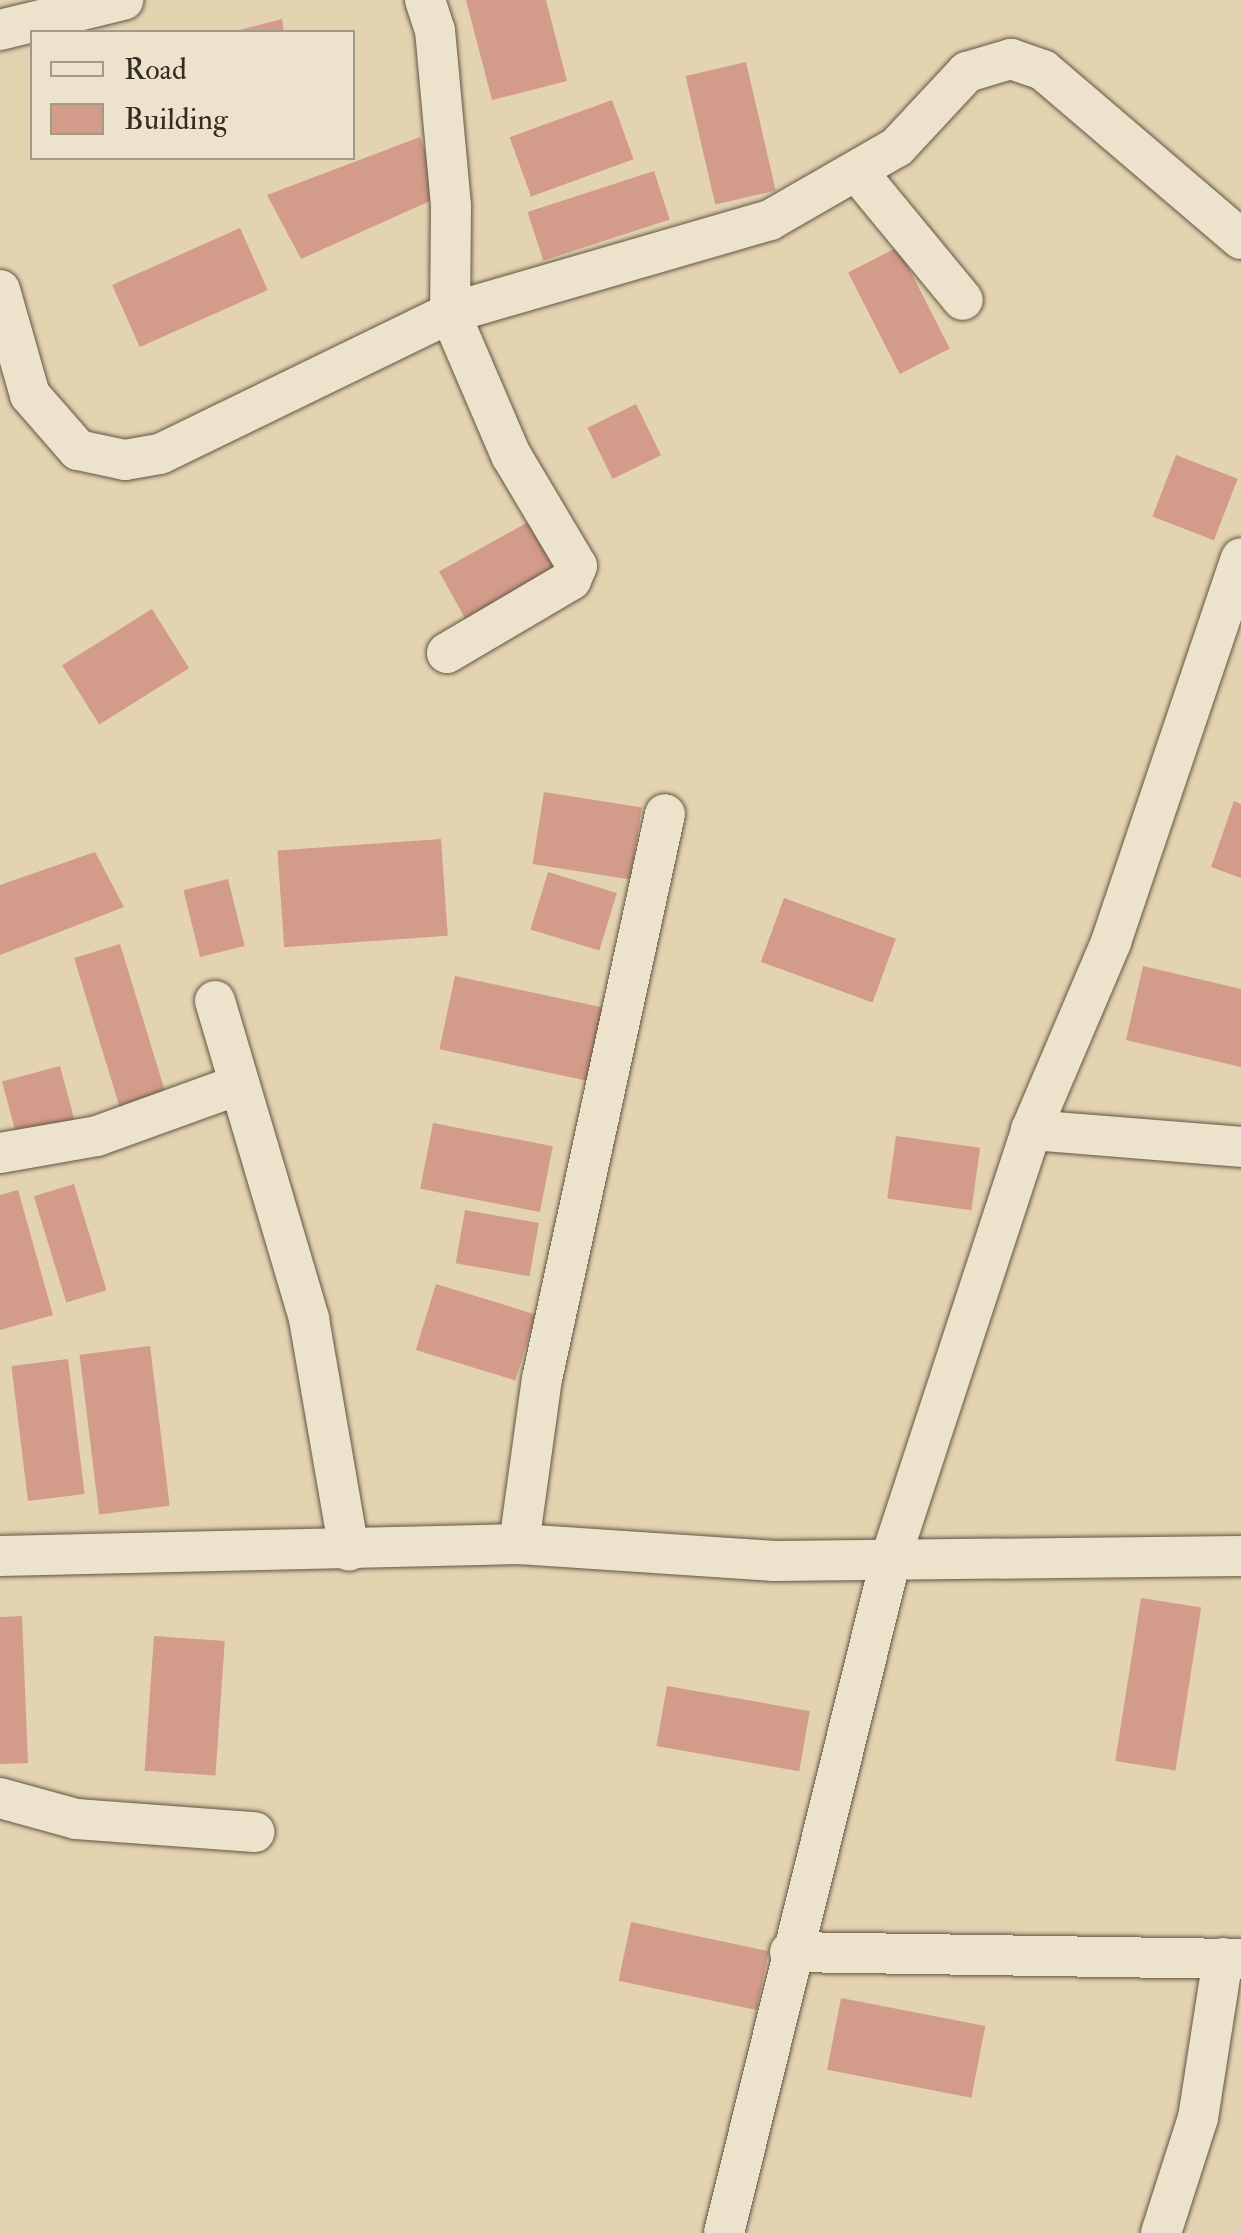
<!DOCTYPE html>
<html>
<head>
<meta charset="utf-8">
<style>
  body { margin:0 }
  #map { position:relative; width:1241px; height:2233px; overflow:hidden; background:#e4d3b0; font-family:"IM FELL Double Pica",serif }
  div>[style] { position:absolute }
  .building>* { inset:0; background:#d39b89; transform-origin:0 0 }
  .roads { filter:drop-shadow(0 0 2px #615645) drop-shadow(0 0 2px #615645) }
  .street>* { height:40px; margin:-20px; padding:0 20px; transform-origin:20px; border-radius:20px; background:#ede2cc }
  span { translate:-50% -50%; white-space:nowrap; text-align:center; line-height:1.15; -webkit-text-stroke:9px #ede2cc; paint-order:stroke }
  .legend { position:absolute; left:30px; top:30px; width:325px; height:130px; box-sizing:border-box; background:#ede2cc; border:2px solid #a39988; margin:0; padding:12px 18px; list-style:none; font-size:30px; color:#352c21 }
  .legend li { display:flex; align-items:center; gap:20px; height:50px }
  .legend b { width:50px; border:2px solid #a39988 }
</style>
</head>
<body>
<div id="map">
  <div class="building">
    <i style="clip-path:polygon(466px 0,546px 0,567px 81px,492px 100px)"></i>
    <i style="clip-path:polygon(282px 19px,284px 32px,236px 32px,236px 31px)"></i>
    <i style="left:746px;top:62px;width:132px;height:62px;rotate:77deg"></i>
    <i style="left:612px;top:100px;width:63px;height:109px;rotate:70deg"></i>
    <i style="clip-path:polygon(420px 137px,441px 196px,301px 259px,267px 195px)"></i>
    <i style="left:654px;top:171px;width:51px;height:133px;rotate:72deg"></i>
    <i style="left:240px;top:228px;width:68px;height:140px;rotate:66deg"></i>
    <i style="left:898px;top:247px;width:114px;height:56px;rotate:63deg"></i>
    <i style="left:636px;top:404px;width:57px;height:54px;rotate:64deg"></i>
    <i style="left:1176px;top:455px;width:66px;height:66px;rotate:21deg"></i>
    <i style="left:530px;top:521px;width:65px;height:104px;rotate:61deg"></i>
    <i style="left:152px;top:609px;width:70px;height:106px;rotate:58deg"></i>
    <i style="left:544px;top:792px;width:99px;height:73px;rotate:9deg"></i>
    <i style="clip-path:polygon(1234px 801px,1241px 804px,1241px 878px,1211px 867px)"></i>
    <i style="left:441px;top:839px;width:97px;height:164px;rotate:86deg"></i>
    <i style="clip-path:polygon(95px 852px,124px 907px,0 955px,0 885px)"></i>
    <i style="left:548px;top:872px;width:72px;height:60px;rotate:17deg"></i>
    <i style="left:228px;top:879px;width:69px;height:46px;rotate:76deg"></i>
    <i style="left:784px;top:898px;width:119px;height:68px;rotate:20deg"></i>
    <i style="left:120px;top:944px;width:168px;height:48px;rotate:73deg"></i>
    <i style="clip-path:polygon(1143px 966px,1241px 989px,1241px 1067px,1126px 1040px)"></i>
    <i style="left:455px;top:976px;width:161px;height:75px;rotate:12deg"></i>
    <i style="left:60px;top:1066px;width:59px;height:60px;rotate:75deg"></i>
    <i style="left:433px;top:1123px;width:122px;height:67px;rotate:11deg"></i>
    <i style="left:896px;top:1136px;width:85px;height:63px;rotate:8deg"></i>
    <i style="left:74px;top:1184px;width:111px;height:42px;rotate:73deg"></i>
    <i style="clip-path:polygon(18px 1190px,53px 1315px,0 1330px,0 1195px)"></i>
    <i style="left:465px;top:1210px;width:75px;height:54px;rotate:10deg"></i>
    <i style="left:436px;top:1284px;width:104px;height:69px;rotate:17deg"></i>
    <i style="left:150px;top:1346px;width:161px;height:71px;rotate:83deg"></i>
    <i style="left:68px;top:1359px;width:136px;height:57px;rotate:83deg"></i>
    <i style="left:1141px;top:1598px;width:61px;height:165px;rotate:9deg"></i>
    <i style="clip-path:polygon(22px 1616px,28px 1763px,0 1764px,0 1617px)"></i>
    <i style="left:154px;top:1636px;width:71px;height:135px;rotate:4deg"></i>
    <i style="left:667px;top:1686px;width:145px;height:61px;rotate:10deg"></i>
    <i style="left:631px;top:1922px;width:141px;height:60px;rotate:12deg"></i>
    <i style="left:841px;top:1998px;width:147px;height:73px;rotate:11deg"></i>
  </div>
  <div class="roads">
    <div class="street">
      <i style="left:425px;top:0;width:32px;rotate:72deg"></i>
      <i style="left:435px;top:30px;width:177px;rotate:84.8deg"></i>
      <i style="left:451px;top:206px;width:107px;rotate:90.5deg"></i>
      <i style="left:450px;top:313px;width:155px;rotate:66.8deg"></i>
      <i style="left:511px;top:455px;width:129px;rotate:59.3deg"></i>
      <i style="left:577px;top:566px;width:15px;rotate:113deg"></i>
      <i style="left:571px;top:580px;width:144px;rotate:149.5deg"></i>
      <i style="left:0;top:30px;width:127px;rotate:-13.7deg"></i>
      <i style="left:859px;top:174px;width:163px;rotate:50.5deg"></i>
      <i style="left:0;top:290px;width:109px;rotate:74.1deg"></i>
      <i style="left:30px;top:395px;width:73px;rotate:48.9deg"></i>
      <i style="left:78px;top:450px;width:48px;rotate:12deg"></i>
      <i style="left:125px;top:460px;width:36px;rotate:-10deg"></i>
      <i style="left:160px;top:454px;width:322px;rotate:-25.9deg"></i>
      <i style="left:450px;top:313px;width:333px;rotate:-16.2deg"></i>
      <i style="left:770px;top:220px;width:146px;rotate:-29.9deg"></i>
      <i style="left:897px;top:147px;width:103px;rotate:-47deg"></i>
      <i style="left:967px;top:72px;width:46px;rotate:-16.5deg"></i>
      <i style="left:1011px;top:59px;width:34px;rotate:19deg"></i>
      <i style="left:1043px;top:70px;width:260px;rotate:40.5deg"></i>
      <i style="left:215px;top:1001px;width:332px;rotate:73.5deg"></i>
      <i style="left:309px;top:1319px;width:235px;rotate:80.2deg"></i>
      <i style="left:1031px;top:1130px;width:211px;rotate:4.6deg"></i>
      <i style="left:0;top:1153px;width:98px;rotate:-9.9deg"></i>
      <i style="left:97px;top:1136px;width:150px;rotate:-19.9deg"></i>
      <i style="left:519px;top:1544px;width:167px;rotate:-82.1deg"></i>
      <i style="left:542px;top:1379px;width:578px;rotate:-77.72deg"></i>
      <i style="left:0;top:1556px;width:519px;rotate:-1.32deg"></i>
      <i style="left:519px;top:1544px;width:256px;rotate:3.8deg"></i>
      <i style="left:774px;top:1561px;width:467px;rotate:-0.6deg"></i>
      <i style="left:0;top:1798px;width:79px;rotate:15.4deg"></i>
      <i style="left:76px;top:1819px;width:179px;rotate:4.2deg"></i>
      <i style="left:790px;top:1952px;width:451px;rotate:0.9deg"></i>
      <i style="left:724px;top:2233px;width:699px;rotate:-76.1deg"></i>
      <i style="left:892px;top:1554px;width:446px;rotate:-71.8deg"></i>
      <i style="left:1031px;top:1130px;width:204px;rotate:-66.9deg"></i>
      <i style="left:1111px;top:942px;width:405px;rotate:-71.3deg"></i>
      <i style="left:1161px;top:2233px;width:121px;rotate:-72.2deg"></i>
      <i style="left:1198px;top:2118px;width:162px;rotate:-81.1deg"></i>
    </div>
  </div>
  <ul class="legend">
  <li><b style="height:12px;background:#ede2cc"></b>Road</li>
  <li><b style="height:28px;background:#d39b89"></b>Building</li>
  </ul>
</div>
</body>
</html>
